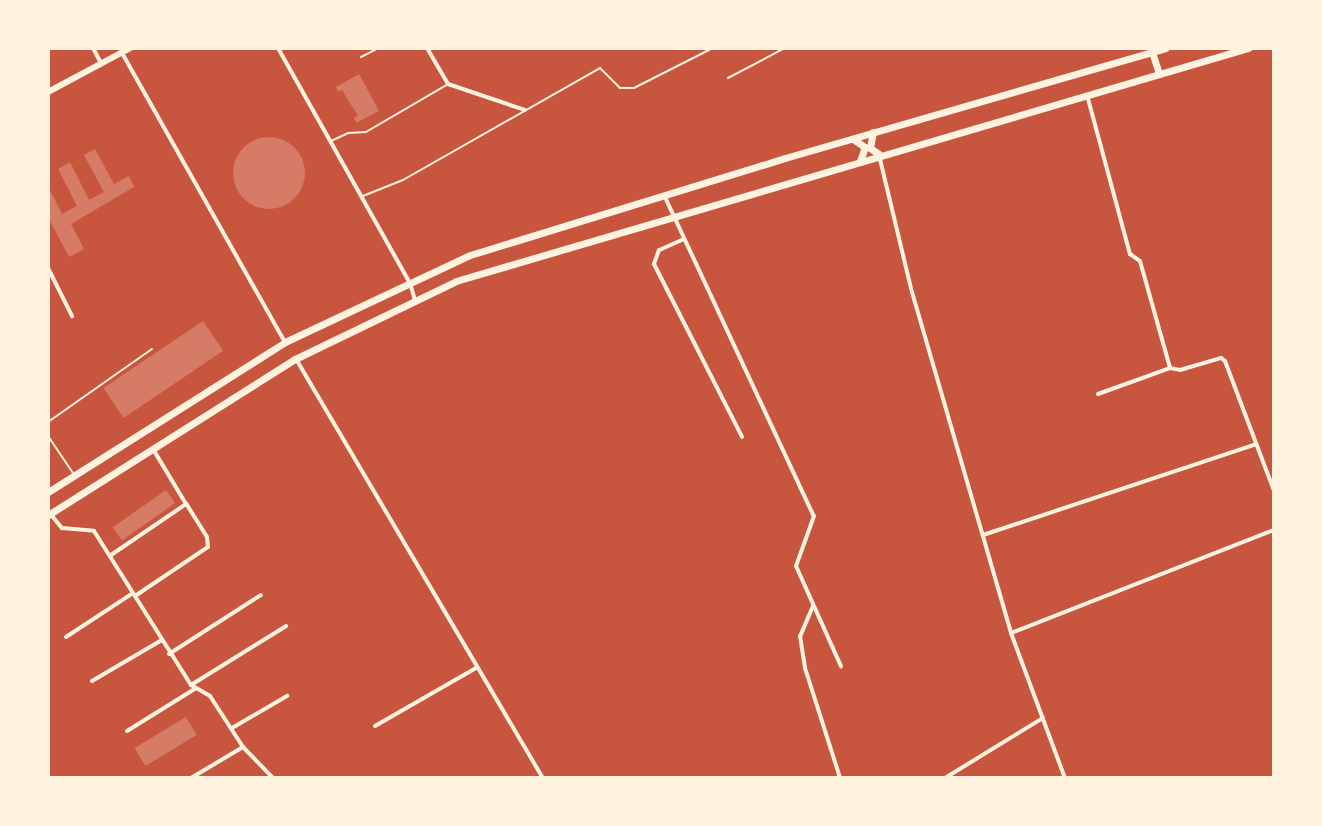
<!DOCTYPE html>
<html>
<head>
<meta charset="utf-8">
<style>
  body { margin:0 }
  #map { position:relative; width:1322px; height:826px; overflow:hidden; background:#c8553d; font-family:Inter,sans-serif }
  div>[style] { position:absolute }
  .building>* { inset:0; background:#d67c66; transform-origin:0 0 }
  .round { border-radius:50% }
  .service>* { height:2px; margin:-1px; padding:0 1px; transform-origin:1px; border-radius:1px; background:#fff3e0 }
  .minor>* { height:4px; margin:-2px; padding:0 2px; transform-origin:2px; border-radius:2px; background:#fff3e0 }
  .secondary>* { height:6px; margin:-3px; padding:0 3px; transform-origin:3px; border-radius:3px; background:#fff3e0 }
  .trunk>* { height:7px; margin:-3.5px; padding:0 3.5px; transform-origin:3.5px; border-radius:3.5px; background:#fff3e0 }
  span { translate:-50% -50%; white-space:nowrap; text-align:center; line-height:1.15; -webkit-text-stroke:6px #fff3e0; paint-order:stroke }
  .frame { position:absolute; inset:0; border:50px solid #fff3e0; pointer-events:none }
</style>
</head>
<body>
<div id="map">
  <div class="building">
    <i style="clip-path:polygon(359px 74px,379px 111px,356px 123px,354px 118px,358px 116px,342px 90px,338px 92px,336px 87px)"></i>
    <i class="round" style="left:233px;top:137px;width:72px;height:72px"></i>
    <i style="clip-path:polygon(95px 149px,114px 184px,129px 176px,134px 187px,71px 224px,84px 249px,69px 257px,48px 217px,48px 186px,62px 214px,77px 206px,58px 169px,70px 162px,89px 200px,104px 192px,84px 155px)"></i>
    <i style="left:203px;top:321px;width:36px;height:120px;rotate:56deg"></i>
    <i style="left:166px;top:490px;width:16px;height:65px;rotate:55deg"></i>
    <i style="left:186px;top:717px;width:21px;height:60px;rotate:59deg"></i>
  </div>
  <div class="service">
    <i style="left:361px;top:57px;width:20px;rotate:-27deg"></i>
    <i style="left:728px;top:78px;width:64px;rotate:-27.8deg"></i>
    <i style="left:331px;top:141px;width:19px;rotate:-25deg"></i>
    <i style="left:348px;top:133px;width:18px;rotate:-3deg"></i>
    <i style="left:366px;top:132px;width:95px;rotate:-30.3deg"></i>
    <i style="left:363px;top:196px;width:43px;rotate:-21.8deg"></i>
    <i style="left:403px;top:180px;width:227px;rotate:-29.6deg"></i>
    <i style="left:600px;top:68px;width:28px;rotate:45deg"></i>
    <i style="left:620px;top:88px;width:14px"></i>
    <i style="left:634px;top:88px;width:89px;rotate:-26.9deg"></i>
    <i style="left:48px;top:422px;width:127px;rotate:-35.1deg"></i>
    <i style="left:48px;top:436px;width:45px;rotate:56deg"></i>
  </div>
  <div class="minor">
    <i style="left:93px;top:48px;width:17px;rotate:62deg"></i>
    <i style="left:278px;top:48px;width:270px;rotate:60.7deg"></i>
    <i style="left:410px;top:283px;width:18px;rotate:74deg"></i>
    <i style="left:427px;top:48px;width:42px;rotate:59.7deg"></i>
    <i style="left:448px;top:84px;width:81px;rotate:18.7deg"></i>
    <i style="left:122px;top:53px;width:332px;rotate:60.6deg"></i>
    <i style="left:1087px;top:95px;width:165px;rotate:74.9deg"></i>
    <i style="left:1130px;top:254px;width:12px;rotate:35deg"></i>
    <i style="left:1140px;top:261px;width:111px;rotate:74.3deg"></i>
    <i style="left:1170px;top:368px;width:10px;rotate:11deg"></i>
    <i style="left:1180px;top:370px;width:43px;rotate:-16.3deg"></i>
    <i style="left:1221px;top:358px;width:5px;rotate:37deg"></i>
    <i style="left:1225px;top:361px;width:139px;rotate:69.3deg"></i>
    <i style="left:879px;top:155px;width:141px;rotate:76.5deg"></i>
    <i style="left:912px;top:292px;width:355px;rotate:73.8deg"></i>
    <i style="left:1011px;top:633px;width:155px;rotate:69.6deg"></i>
    <i style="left:664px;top:195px;width:354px;rotate:65deg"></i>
    <i style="left:814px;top:516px;width:53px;rotate:109.8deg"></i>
    <i style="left:796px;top:566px;width:110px;rotate:65.8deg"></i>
    <i style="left:684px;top:239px;width:27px;rotate:156deg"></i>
    <i style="left:659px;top:250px;width:15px;rotate:110deg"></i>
    <i style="left:654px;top:264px;width:194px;rotate:63deg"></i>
    <i style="left:48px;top:268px;width:54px;rotate:63.4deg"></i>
    <i style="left:296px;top:359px;width:486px;rotate:59.5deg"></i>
    <i style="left:1098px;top:394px;width:77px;rotate:-19.9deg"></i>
    <i style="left:48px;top:511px;width:22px;rotate:51deg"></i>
    <i style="left:62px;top:528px;width:32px;rotate:5deg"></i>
    <i style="left:94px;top:531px;width:182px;rotate:57.8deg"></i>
    <i style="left:191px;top:685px;width:22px;rotate:30deg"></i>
    <i style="left:210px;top:696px;width:61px;rotate:57.1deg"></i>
    <i style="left:243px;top:747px;width:43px;rotate:45.9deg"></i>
    <i style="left:983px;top:535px;width:288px;rotate:-18.4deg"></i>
    <i style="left:111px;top:555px;width:91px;rotate:-34.2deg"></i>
    <i style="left:186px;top:504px;width:64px;rotate:-121deg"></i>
    <i style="left:135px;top:596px;width:88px;rotate:-33.9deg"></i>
    <i style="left:208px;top:547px;width:10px;rotate:-96deg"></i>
    <i style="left:207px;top:537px;width:39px;rotate:-122deg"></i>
    <i style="left:813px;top:606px;width:33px;rotate:113deg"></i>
    <i style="left:800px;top:636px;width:32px;rotate:81deg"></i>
    <i style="left:805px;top:668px;width:115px;rotate:72.3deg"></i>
    <i style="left:1011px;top:633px;width:282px;rotate:-21.4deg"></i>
    <i style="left:66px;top:637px;width:80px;rotate:-33.3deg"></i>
    <i style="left:169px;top:654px;width:109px;rotate:-32.7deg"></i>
    <i style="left:92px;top:681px;width:81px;rotate:-30.4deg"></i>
    <i style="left:191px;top:685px;width:112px;rotate:-31.8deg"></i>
    <i style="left:375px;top:726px;width:116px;rotate:-29.9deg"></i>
    <i style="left:232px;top:728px;width:64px;rotate:-30.2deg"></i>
    <i style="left:127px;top:731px;width:81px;rotate:-31.9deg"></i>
    <i style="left:191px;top:778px;width:61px;rotate:-30.8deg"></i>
    <i style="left:945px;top:778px;width:115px;rotate:-31.5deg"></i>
  </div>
  <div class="secondary">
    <i style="left:48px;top:92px;width:93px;rotate:-28.2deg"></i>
  </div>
  <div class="trunk">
    <i style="left:1152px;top:52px;width:23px;rotate:72deg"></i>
    <i style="left:873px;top:132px;width:16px;rotate:101deg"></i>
    <i style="left:870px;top:148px;width:11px;rotate:34deg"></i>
    <i style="left:853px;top:139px;width:14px;rotate:34deg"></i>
    <i style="left:865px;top:147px;width:15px;rotate:110deg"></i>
    <i style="left:48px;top:492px;width:280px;rotate:-32.3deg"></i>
    <i style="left:285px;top:342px;width:204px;rotate:-25.2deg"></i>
    <i style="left:470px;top:255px;width:330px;rotate:-17.1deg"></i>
    <i style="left:785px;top:158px;width:396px;rotate:-16.1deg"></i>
    <i style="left:48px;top:515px;width:292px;rotate:-32.3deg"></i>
    <i style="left:295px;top:359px;width:179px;rotate:-25.8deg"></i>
    <i style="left:456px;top:281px;width:826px;rotate:-16.39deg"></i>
  </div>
  <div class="frame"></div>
</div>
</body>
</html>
